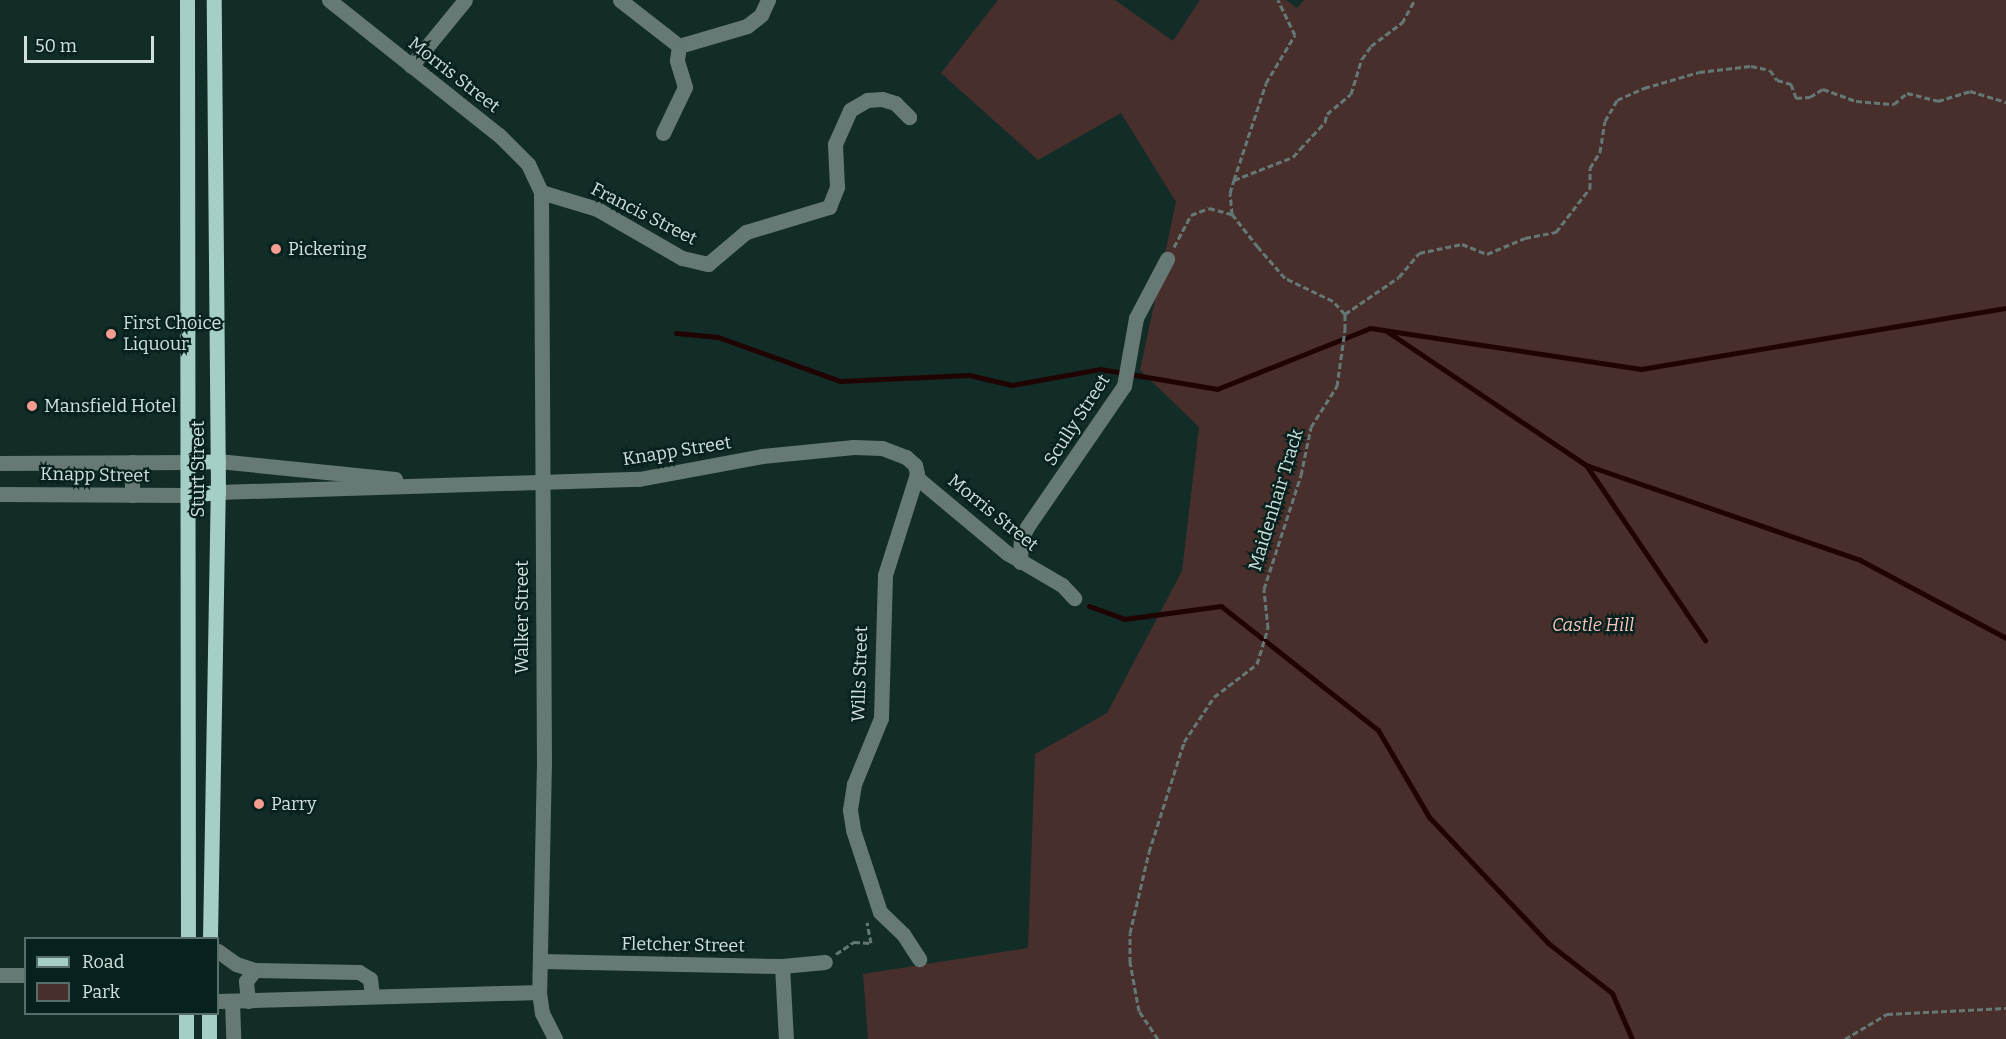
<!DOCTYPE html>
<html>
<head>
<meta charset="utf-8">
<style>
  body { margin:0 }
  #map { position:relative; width:2006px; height:1039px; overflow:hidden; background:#122c27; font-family:Bitter,serif }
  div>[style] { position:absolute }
  .green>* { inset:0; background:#492f2c }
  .stream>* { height:5px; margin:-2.5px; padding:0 2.5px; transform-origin:2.5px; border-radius:2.5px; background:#200403 }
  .path>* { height:3px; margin-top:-1.5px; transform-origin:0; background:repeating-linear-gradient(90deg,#647975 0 6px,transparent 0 9px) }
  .minor>* { height:15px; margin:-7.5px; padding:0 7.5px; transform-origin:7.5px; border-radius:7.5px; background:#667975 }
  .major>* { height:15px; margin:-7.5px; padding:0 7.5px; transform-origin:7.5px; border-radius:7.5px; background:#a5cec6 }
  .dots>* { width:16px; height:16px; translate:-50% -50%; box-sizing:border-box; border:3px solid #07221e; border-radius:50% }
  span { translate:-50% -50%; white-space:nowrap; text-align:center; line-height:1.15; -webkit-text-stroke:4.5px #07221e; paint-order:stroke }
  .street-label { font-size:18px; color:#d1e0dd }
  .poi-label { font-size:18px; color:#d1e0dd }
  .left { translate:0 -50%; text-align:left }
  .park-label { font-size:18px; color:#fbc3bb; font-style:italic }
  .legend { position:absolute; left:24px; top:937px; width:195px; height:78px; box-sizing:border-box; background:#07221e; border:2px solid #586e6a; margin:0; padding:8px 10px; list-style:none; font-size:18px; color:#d1e0dd }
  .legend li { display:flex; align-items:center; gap:12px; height:30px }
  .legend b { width:30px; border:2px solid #586e6a }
  .scale { position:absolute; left:24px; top:36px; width:130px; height:27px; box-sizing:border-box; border:3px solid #d1e0dd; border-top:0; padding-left:8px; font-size:18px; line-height:21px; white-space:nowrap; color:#d1e0dd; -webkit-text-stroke:4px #07221e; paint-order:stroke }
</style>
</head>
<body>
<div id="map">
  <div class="green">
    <i style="clip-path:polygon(998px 0,1115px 0,1173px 41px,1200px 0,1286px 0,1297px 8px,1304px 0,2006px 0,2006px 1039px,868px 1039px,863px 974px,1028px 948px,1035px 754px,1107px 713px,1182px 571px,1199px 427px,1140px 370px,1176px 202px,1121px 113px,1038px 160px,941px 73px)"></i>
  </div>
  <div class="stream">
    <i style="left:1388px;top:332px;width:239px;rotate:33.9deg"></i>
    <i style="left:1586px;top:465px;width:290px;rotate:19.1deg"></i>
    <i style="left:1860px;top:560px;width:166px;rotate:28.1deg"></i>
    <i style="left:676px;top:333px;width:42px;rotate:5.4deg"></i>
    <i style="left:718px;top:337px;width:130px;rotate:19.8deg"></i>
    <i style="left:840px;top:381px;width:129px;rotate:-2.7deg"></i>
    <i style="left:969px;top:375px;width:44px;rotate:13.1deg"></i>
    <i style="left:1012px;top:385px;width:89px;rotate:-10.3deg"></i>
    <i style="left:1100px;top:369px;width:119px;rotate:9.7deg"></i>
    <i style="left:1217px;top:389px;width:165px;rotate:-21.7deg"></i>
    <i style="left:1370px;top:328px;width:274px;rotate:8.6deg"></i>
    <i style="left:1641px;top:369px;width:370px;rotate:-9.5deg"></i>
    <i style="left:1586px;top:465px;width:212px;rotate:55.8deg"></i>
    <i style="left:1089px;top:606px;width:37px;rotate:20deg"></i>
    <i style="left:1124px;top:619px;width:98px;rotate:-7.6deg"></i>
    <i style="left:1221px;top:606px;width:200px;rotate:38.3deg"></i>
    <i style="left:1378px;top:730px;width:101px;rotate:59.6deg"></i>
    <i style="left:1429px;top:817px;width:173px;rotate:46.6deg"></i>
    <i style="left:1548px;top:943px;width:81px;rotate:38deg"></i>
    <i style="left:1612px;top:993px;width:50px;rotate:66.5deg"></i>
  </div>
  <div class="path">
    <i style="left:1234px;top:180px;width:102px;rotate:-71.7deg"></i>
    <i style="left:1266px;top:83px;width:56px;rotate:-58.9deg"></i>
    <i style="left:1295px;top:35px;width:39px;rotate:-116deg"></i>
    <i style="left:1174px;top:247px;width:36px;rotate:-62deg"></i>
    <i style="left:1191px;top:215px;width:19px;rotate:-21deg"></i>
    <i style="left:1209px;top:208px;width:24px;rotate:15deg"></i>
    <i style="left:1345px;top:314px;width:65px;rotate:-34.4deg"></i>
    <i style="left:1399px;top:277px;width:31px;rotate:-50deg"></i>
    <i style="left:1419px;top:253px;width:44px;rotate:-11.8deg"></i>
    <i style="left:1462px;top:244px;width:27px;rotate:22deg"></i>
    <i style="left:1487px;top:254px;width:41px;rotate:-22.8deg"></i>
    <i style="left:1525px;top:238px;width:32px;rotate:-11deg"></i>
    <i style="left:1556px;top:232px;width:56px;rotate:-52.3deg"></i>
    <i style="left:1590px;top:188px;width:20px;rotate:-90deg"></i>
    <i style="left:1590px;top:168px;width:19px;rotate:-58deg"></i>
    <i style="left:1600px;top:152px;width:31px;rotate:-81deg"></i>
    <i style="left:1605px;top:121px;width:24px;rotate:-60deg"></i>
    <i style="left:1617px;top:100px;width:30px;rotate:-24deg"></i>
    <i style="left:1644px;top:88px;width:57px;rotate:-16.2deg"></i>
    <i style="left:1699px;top:72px;width:52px;rotate:-6.6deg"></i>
    <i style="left:1751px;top:66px;width:19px;rotate:12deg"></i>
    <i style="left:1770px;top:70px;width:12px;rotate:55deg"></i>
    <i style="left:1777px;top:80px;width:15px;rotate:16deg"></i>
    <i style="left:1791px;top:84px;width:15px;rotate:70deg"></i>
    <i style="left:1796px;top:98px;width:14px;rotate:-4deg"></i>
    <i style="left:1810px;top:97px;width:15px;rotate:-32deg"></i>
    <i style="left:1823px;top:89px;width:35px;rotate:20deg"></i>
    <i style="left:1856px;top:101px;width:38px;rotate:5deg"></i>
    <i style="left:1894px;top:104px;width:17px;rotate:-40deg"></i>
    <i style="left:1907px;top:93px;width:32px;rotate:14deg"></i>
    <i style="left:1938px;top:101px;width:34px;rotate:-17deg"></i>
    <i style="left:1970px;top:91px;width:38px;rotate:17deg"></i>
    <i style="left:836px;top:954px;width:22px;rotate:-34deg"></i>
    <i style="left:854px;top:942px;width:17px;rotate:3deg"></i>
    <i style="left:871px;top:943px;width:21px;rotate:-101deg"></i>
    <i style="left:1158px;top:1039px;width:34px;rotate:-124deg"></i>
    <i style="left:1139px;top:1011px;width:50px;rotate:-100.4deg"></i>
    <i style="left:1130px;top:962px;width:29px;rotate:-90deg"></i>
    <i style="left:1130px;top:933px;width:83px;rotate:-76.8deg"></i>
    <i style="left:1149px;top:852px;width:115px;rotate:-72.3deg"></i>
    <i style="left:1184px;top:742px;width:54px;rotate:-56.3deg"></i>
    <i style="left:1214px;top:697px;width:54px;rotate:-37.5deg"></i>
    <i style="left:1257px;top:664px;width:38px;rotate:-73deg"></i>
    <i style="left:1268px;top:628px;width:39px;rotate:-96deg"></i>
    <i style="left:1264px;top:589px;width:120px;rotate:-72deg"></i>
    <i style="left:1301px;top:475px;width:49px;rotate:-78.2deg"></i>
    <i style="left:1311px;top:427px;width:49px;rotate:-57.6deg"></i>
    <i style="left:1337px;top:386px;width:57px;rotate:-81.9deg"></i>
    <i style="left:1345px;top:330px;width:16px;rotate:-90deg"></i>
    <i style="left:1345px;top:314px;width:18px;rotate:-133deg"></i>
    <i style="left:1333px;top:301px;width:53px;rotate:-154.4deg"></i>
    <i style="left:1285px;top:278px;width:41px;rotate:-131.1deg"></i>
    <i style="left:1258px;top:247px;width:42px;rotate:-128.2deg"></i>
    <i style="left:1232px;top:214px;width:21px;rotate:-95deg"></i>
    <i style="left:1230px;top:193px;width:14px;rotate:-73deg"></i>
    <i style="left:1234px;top:180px;width:63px;rotate:-21.3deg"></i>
    <i style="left:1293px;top:157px;width:11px;rotate:-49deg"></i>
    <i style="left:1300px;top:149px;width:37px;rotate:-47deg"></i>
    <i style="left:1325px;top:122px;width:8px;rotate:-76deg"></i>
    <i style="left:1327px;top:114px;width:31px;rotate:-40deg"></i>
    <i style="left:1351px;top:94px;width:37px;rotate:-73deg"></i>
    <i style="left:1362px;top:59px;width:16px;rotate:-55deg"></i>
    <i style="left:1371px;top:46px;width:39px;rotate:-37deg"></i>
    <i style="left:1402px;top:23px;width:26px;rotate:-61deg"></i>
    <i style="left:1845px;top:1039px;width:49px;rotate:-30.8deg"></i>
    <i style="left:1887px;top:1014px;width:119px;rotate:-2.9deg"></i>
  </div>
  <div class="minor">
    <i style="left:329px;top:0;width:217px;rotate:38.5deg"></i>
    <i style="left:499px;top:135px;width:41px;rotate:45deg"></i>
    <i style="left:528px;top:164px;width:31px;rotate:65deg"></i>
    <i style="left:541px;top:192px;width:570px;rotate:89.7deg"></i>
    <i style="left:544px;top:762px;width:230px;rotate:91.2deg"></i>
    <i style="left:539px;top:992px;width:21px;rotate:82deg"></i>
    <i style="left:542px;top:1013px;width:29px;rotate:63deg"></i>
    <i style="left:620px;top:0;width:75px;rotate:37.9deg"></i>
    <i style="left:679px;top:46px;width:71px;rotate:-16.4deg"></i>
    <i style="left:747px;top:26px;width:18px;rotate:-38deg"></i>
    <i style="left:761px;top:15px;width:17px;rotate:-65deg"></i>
    <i style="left:411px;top:66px;width:85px;rotate:-50.7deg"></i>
    <i style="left:663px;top:133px;width:51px;rotate:-64.4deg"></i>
    <i style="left:685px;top:87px;width:28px;rotate:-107deg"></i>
    <i style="left:677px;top:60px;width:14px;rotate:-82deg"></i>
    <i style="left:541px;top:192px;width:59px;rotate:16.9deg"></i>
    <i style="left:597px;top:209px;width:98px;rotate:30deg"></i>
    <i style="left:682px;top:258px;width:27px;rotate:13deg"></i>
    <i style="left:708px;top:264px;width:50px;rotate:-40.1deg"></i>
    <i style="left:746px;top:232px;width:87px;rotate:-16.8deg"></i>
    <i style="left:829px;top:207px;width:22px;rotate:-68deg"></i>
    <i style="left:837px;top:187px;width:43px;rotate:-92.7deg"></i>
    <i style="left:835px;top:144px;width:37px;rotate:-66deg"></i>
    <i style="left:850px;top:110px;width:20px;rotate:-30deg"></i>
    <i style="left:867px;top:100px;width:15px;rotate:-4deg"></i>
    <i style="left:882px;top:99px;width:14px;rotate:17deg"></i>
    <i style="left:895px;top:103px;width:20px;rotate:45deg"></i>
    <i style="left:218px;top:461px;width:178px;rotate:5.8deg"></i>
    <i style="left:0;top:463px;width:188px;rotate:-0.3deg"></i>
    <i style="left:916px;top:477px;width:119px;rotate:39.9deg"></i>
    <i style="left:1007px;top:553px;width:64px;rotate:30.2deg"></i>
    <i style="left:1062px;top:585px;width:18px;rotate:47deg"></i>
    <i style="left:218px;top:492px;width:421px;rotate:-1.8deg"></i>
    <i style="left:639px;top:479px;width:125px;rotate:-10.6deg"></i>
    <i style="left:762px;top:456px;width:92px;rotate:-5.6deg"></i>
    <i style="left:854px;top:447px;width:28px;rotate:2deg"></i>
    <i style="left:882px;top:448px;width:26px;rotate:21deg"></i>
    <i style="left:906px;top:457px;width:12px;rotate:42deg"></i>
    <i style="left:915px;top:465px;width:9px;rotate:77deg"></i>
    <i style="left:917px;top:474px;width:106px;rotate:107.6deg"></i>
    <i style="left:885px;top:575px;width:143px;rotate:91.6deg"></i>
    <i style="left:881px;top:718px;width:71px;rotate:112.2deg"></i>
    <i style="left:854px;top:784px;width:26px;rotate:99deg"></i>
    <i style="left:850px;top:810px;width:20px;rotate:81deg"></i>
    <i style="left:853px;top:830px;width:86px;rotate:71.8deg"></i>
    <i style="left:880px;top:912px;width:32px;rotate:44deg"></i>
    <i style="left:903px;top:934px;width:30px;rotate:57deg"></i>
    <i style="left:0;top:494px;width:189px;rotate:0.3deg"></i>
    <i style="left:132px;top:495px;width:33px;rotate:-90deg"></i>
    <i style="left:1020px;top:562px;width:23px;rotate:-88deg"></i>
    <i style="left:1021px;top:539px;width:13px;rotate:-63deg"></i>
    <i style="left:1027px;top:527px;width:171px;rotate:-55.5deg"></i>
    <i style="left:1124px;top:386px;width:69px;rotate:-80deg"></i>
    <i style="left:1136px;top:318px;width:67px;rotate:-62.3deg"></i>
    <i style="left:218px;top:951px;width:22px;rotate:36deg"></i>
    <i style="left:236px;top:964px;width:20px;rotate:18deg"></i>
    <i style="left:255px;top:970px;width:104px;rotate:1.1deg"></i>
    <i style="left:359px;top:972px;width:13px;rotate:32deg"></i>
    <i style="left:370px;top:979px;width:16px;rotate:83deg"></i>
    <i style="left:540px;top:961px;width:242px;rotate:1.2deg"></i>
    <i style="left:782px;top:966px;width:43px;rotate:-5.3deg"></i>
    <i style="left:782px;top:966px;width:73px;rotate:86.9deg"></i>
    <i style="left:0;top:975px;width:26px"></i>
    <i style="left:218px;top:1001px;width:321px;rotate:-1.6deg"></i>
    <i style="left:232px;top:1001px;width:38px;rotate:88deg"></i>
    <i style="left:248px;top:1001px;width:20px;rotate:-96deg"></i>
    <i style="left:246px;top:981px;width:14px;rotate:-51deg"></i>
  </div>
  <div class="major">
    <i style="left:187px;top:0;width:938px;rotate:89.94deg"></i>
    <i style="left:188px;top:462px;width:30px;rotate:-2deg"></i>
    <i style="left:189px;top:495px;width:29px;rotate:-6deg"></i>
    <i style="left:210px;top:938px;width:446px;rotate:-89deg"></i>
    <i style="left:218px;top:492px;width:492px;rotate:-90.5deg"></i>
    <i style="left:186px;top:1014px;width:25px;rotate:90deg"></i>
    <i style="left:209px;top:1014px;width:25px;rotate:90deg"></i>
  </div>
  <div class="dots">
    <i style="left:276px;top:249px;background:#f59c91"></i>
    <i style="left:111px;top:334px;background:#f59c91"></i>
    <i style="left:32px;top:406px;background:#f59c91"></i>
    <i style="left:259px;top:804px;background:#f59c91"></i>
  </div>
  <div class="street-label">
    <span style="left:454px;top:75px;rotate:38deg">Morris Street</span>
    <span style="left:644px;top:214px;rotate:27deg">Francis Street</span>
    <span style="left:1077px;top:420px;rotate:-57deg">Scully Street</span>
    <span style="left:677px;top:451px;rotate:-9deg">Knapp Street</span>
    <span style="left:198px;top:469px;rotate:-90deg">Sturt Street</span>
    <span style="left:95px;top:475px;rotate:1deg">Knapp Street</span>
    <span style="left:1276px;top:500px;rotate:-73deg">Maidenhair Track</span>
    <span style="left:993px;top:513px;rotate:39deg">Morris Street</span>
    <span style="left:522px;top:617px;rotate:-90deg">Walker Street</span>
    <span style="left:860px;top:674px;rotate:-88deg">Wills Street</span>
    <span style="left:683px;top:945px;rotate:1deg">Fletcher Street</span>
  </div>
  <div class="poi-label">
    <span class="left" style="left:288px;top:249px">Pickering</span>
    <span class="left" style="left:123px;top:334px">First Choice<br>Liquour</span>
    <span class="left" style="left:44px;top:406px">Mansfield Hotel</span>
    <span class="left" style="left:271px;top:804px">Parry</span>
  </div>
  <div class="park-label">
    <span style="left:1593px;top:625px">Castle Hill</span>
  </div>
  <ul class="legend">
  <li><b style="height:8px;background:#a5cec6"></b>Road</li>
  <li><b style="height:16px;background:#492f2c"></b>Park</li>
  </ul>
  <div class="scale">50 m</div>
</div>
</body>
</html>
